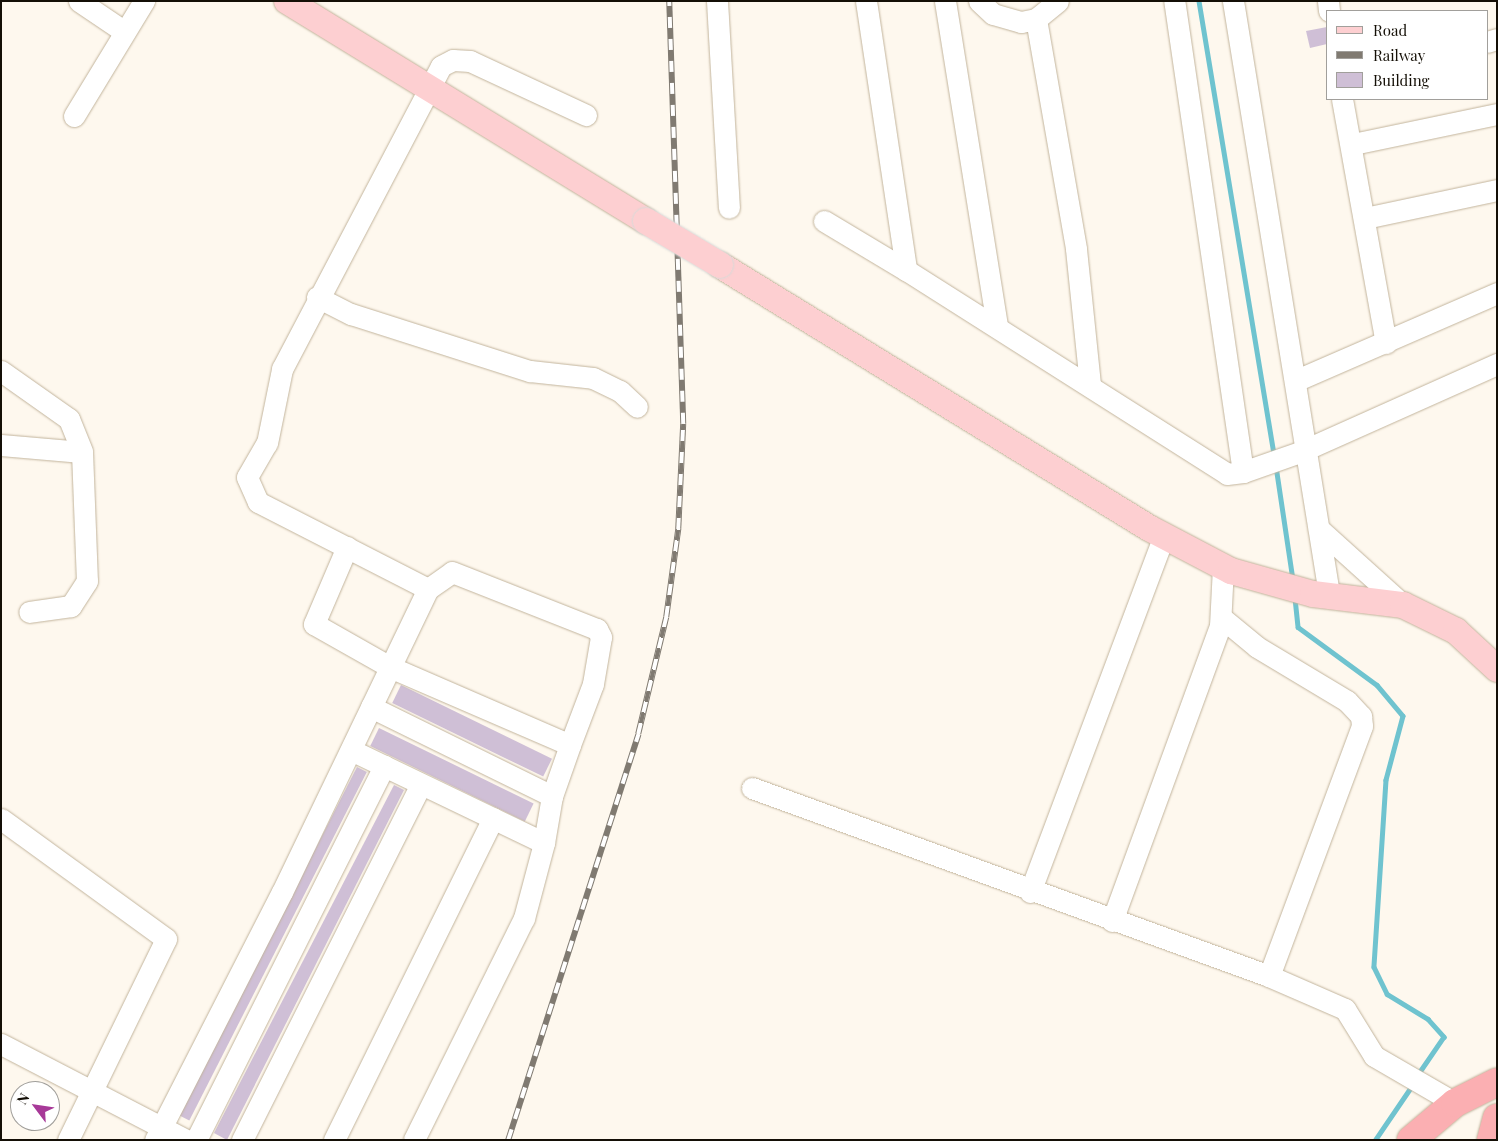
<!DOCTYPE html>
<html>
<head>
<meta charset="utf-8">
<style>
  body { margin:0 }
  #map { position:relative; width:1498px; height:1141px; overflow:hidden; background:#fef8ee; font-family:"Playfair Display",serif }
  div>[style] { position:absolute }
  .stream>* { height:4.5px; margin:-2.25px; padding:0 2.25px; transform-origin:2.25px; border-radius:2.25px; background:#6fc3cf }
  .building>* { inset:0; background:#cfbfd6; transform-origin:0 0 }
  .roads { filter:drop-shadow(0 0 1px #c2b49c) drop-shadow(0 0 1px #c2b49c) }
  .minor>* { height:21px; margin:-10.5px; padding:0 10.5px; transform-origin:10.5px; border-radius:10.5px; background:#fff }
  .major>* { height:26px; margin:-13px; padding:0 13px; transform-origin:13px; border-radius:13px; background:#fdcfd1 }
  .highway>* { height:28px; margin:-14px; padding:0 14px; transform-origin:14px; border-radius:14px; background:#fbafb2 }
  .rail>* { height:5.5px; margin-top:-2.75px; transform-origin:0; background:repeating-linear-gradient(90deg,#fff 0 11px,#807a71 0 22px); box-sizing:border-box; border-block:1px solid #807a71 }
  .bridges { filter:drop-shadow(0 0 1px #d9d9d7) drop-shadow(0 0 1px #d9d9d7) }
  .major-bridge>* { height:26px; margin:-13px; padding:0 13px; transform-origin:13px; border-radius:13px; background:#fdcfd1 }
  span { translate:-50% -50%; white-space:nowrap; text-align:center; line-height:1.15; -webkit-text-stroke:4px #fff; paint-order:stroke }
  .frame { position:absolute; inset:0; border:2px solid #140f06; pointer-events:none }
  .legend { position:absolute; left:1326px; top:10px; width:162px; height:90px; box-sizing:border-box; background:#fff; border:1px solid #a19f9b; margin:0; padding:6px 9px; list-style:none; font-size:15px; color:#140f06 }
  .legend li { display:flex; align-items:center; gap:10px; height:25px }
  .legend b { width:25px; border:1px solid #a19f9b }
  .north { position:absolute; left:10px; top:1081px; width:50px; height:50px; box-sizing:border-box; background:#fff; border:1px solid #a19f9b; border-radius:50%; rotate:301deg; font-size:14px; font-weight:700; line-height:20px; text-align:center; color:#140f06 }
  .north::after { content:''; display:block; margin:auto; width:18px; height:22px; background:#a73998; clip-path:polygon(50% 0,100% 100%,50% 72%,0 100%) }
</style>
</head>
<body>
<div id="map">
  <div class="stream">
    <i style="left:1199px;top:1px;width:459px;rotate:80.6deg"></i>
    <i style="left:1276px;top:466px;width:115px;rotate:81.5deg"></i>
    <i style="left:1295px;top:598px;width:29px;rotate:84deg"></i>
    <i style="left:1298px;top:627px;width:98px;rotate:36.3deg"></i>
    <i style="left:1377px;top:685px;width:40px;rotate:50deg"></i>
    <i style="left:1403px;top:716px;width:66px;rotate:104.9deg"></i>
    <i style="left:1386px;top:780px;width:187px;rotate:93.7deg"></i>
    <i style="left:1374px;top:967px;width:30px;rotate:64deg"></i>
    <i style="left:1387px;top:994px;width:48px;rotate:31.4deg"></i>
    <i style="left:1428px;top:1019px;width:24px;rotate:48deg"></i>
    <i style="left:1444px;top:1037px;width:46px;rotate:124.4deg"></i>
    <i style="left:1375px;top:1140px;width:68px;rotate:-55.8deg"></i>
  </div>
  <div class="building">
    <i style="clip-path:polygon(1327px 27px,1327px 44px,1310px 48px,1306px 31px)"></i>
    <i style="left:401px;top:685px;width:168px;height:20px;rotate:26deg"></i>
    <i style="left:379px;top:728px;width:172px;height:20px;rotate:26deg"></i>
    <i style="left:357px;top:767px;width:11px;height:391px;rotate:27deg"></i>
    <i style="clip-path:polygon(394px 785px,404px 790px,227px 1140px,214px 1133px)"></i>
  </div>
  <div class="roads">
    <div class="minor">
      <i style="left:79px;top:1px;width:55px;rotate:34deg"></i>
      <i style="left:717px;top:1px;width:207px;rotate:86.7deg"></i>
      <i style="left:866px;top:1px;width:272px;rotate:81.5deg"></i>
      <i style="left:906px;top:270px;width:380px;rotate:32.4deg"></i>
      <i style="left:1227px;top:474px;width:16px;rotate:-7deg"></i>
      <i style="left:1243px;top:472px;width:476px;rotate:-98.3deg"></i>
      <i style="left:945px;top:1px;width:330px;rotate:80.9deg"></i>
      <i style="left:979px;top:1px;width:19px;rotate:43deg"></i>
      <i style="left:993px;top:14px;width:29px;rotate:16deg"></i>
      <i style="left:1021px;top:22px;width:15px;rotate:-11deg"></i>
      <i style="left:1036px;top:19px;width:28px;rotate:-39deg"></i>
      <i style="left:1233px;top:1px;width:601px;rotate:80.8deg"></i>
      <i style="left:1328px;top:1px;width:10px;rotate:84deg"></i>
      <i style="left:1036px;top:19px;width:233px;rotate:80.1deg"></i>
      <i style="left:1076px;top:249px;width:137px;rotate:84.1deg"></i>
      <i style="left:1487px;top:42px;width:10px;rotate:-17deg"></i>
      <i style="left:1342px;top:99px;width:248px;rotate:79.8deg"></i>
      <i style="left:74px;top:116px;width:135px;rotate:-58.7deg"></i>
      <i style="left:1353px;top:144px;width:147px;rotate:-11.8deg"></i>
      <i style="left:1365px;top:218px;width:135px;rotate:-12deg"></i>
      <i style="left:824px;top:221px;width:96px;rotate:30.9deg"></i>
      <i style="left:317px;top:297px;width:38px;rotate:27deg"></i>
      <i style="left:351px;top:314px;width:188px;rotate:17.7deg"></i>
      <i style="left:530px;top:371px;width:63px;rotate:6.3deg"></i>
      <i style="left:593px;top:378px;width:30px;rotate:26deg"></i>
      <i style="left:620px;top:391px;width:23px;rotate:43deg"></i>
      <i style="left:1px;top:371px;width:83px;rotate:35.2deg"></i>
      <i style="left:69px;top:419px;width:35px;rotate:68deg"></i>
      <i style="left:82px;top:452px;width:129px;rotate:87.8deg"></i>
      <i style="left:87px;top:581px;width:30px;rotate:123deg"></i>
      <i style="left:71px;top:606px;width:42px;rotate:171.9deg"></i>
      <i style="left:1297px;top:380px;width:218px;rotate:-23.5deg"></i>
      <i style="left:1px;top:445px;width:81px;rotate:4.9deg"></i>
      <i style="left:1243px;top:472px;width:60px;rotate:-19.3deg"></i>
      <i style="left:1300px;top:452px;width:216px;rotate:-24.1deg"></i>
      <i style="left:1319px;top:529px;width:113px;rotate:42.1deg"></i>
      <i style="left:347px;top:547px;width:84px;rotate:113.2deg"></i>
      <i style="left:314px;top:624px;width:87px;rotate:29.5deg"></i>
      <i style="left:390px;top:667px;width:196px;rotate:23.4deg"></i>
      <i style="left:570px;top:745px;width:54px;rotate:109.4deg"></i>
      <i style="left:428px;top:589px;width:29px;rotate:-35deg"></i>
      <i style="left:452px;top:572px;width:156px;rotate:21.5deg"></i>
      <i style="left:597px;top:629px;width:9px;rotate:63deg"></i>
      <i style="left:601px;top:637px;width:48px;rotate:99.7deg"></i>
      <i style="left:593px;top:684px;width:65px;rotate:110.7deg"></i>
      <i style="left:1222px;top:618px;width:45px;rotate:39.6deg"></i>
      <i style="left:1257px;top:647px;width:105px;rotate:31deg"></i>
      <i style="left:1347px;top:701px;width:21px;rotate:47deg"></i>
      <i style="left:1361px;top:716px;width:10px;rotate:84deg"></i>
      <i style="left:1362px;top:726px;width:267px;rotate:110.4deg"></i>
      <i style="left:371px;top:707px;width:202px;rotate:26.2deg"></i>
      <i style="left:552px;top:796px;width:48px;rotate:99.7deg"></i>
      <i style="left:351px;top:750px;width:214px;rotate:25.7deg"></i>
      <i style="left:544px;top:843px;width:78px;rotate:104.9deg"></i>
      <i style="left:524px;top:918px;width:248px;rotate:116.4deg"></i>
      <i style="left:752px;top:788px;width:550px;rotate:19.98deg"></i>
      <i style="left:1269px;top:976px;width:83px;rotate:23.5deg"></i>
      <i style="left:1345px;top:1009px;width:55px;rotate:58.3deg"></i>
      <i style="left:1374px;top:1056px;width:94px;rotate:30.1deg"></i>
      <i style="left:1px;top:819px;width:204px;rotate:36deg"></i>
      <i style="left:166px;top:939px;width:224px;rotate:116deg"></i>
      <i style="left:1030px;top:892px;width:380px;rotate:-69.4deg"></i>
      <i style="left:1112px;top:921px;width:314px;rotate:-69.9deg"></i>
      <i style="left:1220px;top:626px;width:59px;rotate:-87.1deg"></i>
      <i style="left:1px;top:1044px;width:208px;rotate:27.4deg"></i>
      <i style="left:155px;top:1140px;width:279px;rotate:-62.9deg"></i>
      <i style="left:282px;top:892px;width:336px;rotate:-64.3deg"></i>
      <i style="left:428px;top:589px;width:191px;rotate:-152.9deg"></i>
      <i style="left:258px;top:502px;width:27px;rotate:-114deg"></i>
      <i style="left:247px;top:477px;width:39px;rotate:-60deg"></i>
      <i style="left:267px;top:443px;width:76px;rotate:-78.5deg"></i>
      <i style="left:282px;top:369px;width:342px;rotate:-62.3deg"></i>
      <i style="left:441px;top:66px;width:13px;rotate:-27deg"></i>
      <i style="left:453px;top:60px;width:17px;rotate:3deg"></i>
      <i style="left:470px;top:61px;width:128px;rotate:25deg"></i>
      <i style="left:196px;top:1140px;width:419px;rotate:-63.3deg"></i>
      <i style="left:242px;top:1140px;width:398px;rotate:-63.3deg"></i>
      <i style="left:334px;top:1140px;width:359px;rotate:-63.7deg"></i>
    </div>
    <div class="major">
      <i style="left:287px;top:1px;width:421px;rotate:31.5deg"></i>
      <i style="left:720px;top:265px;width:503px;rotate:31.51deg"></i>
      <i style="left:1149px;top:528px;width:93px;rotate:27.7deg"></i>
      <i style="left:1231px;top:571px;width:85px;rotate:15.7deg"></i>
      <i style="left:1313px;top:594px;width:91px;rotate:7deg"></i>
      <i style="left:1403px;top:605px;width:59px;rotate:26.1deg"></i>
      <i style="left:1456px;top:631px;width:56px;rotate:42.8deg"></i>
    </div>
    <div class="highway">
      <i style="left:1411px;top:1140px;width:57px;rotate:-40.1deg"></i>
      <i style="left:1455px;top:1103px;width:47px;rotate:-26.6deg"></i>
      <i style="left:1491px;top:1140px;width:23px;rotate:-75deg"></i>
    </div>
  </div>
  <div class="rail">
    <i style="left:508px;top:1140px;width:426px;rotate:-72.2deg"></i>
    <i style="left:638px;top:734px;width:120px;rotate:-76.5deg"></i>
    <i style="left:666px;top:617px;width:89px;rotate:-82.2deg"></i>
    <i style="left:678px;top:529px;width:105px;rotate:-87.3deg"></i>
    <i style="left:683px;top:424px;width:423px;rotate:-91.9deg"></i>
  </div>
  <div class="bridges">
    <div class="major-bridge">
      <i style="left:646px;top:221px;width:86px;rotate:30.7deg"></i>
    </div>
  </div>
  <div class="frame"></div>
  <ul class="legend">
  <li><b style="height:6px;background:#fdcfd1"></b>Road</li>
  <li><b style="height:6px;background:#807a71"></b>Railway</li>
  <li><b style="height:14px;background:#cfbfd6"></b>Building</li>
  </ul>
  <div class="north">N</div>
</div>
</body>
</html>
